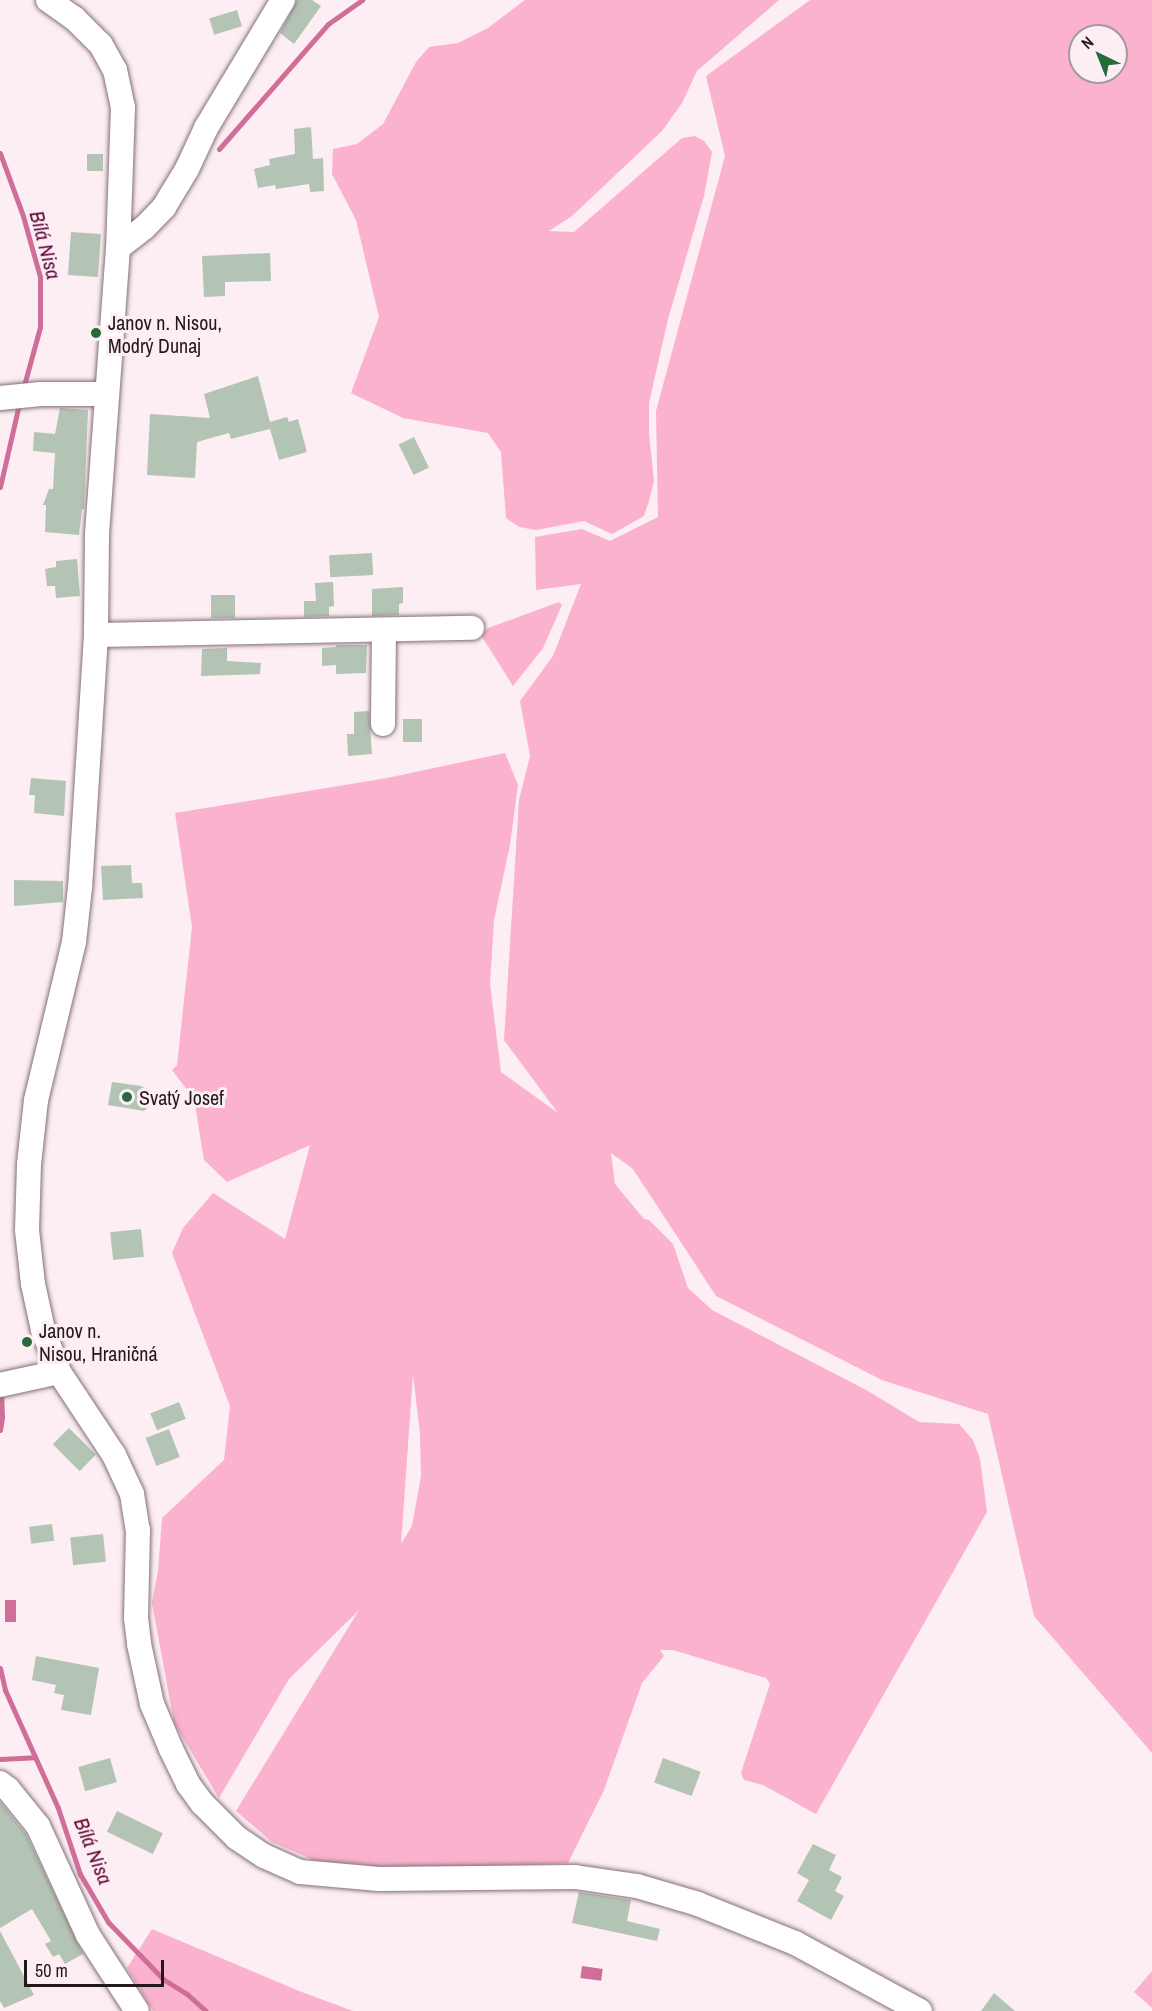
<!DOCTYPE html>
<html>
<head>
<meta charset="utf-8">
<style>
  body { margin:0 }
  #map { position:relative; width:1152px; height:2011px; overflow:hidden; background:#fceef3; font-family:"Archivo Narrow",sans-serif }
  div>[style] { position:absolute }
  .green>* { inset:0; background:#fab2ce }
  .water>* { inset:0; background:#cf6f99; transform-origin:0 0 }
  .stream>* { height:5px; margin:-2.5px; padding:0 2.5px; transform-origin:2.5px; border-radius:2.5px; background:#cf6f99 }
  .building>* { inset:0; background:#b3c4b5; transform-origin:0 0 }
  .roads { filter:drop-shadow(0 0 2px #857078) drop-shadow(0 0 2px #857078) }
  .minor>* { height:24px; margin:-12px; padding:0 12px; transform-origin:12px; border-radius:12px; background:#fff }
  .dots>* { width:16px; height:16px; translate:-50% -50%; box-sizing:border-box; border:3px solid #fceef3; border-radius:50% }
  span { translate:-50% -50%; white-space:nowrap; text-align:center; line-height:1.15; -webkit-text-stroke:6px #fceef3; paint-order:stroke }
  .poi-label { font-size:20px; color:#21191c }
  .left { translate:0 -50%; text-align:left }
  .water-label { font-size:21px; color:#610739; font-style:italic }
  .north { position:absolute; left:1068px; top:24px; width:60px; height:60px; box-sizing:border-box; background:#fceef3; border:2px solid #a4999d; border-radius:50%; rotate:317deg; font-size:16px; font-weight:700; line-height:24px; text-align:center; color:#21191c }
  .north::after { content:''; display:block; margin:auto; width:21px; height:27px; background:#256c39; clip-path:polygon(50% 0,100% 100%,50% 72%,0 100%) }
  .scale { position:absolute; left:24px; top:1960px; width:140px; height:27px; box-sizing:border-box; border:3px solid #21191c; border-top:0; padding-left:8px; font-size:18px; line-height:21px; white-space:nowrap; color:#21191c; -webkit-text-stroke:4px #fceef3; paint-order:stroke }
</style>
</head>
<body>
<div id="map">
  <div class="green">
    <i style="clip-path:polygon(525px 0,779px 0,697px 71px,682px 103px,662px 131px,572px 216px,549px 231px,574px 232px,682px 138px,695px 136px,704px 141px,712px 152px,704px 196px,668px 319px,649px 403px,649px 434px,654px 481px,649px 501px,644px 516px,612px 534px,584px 521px,536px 530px,519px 527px,506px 518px,501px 452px,488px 433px,403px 418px,351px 393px,379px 317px,356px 220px,332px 174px,333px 149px,357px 144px,383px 124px,416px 62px,429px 47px,458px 43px,488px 28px)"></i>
    <i style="clip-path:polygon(evenodd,810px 0,1152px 0,1152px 1753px,1034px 1616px,988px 1414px,882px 1380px,716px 1296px,633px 1169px,611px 1153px,615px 1184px,644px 1219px,649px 1220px,673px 1244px,688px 1288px,712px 1310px,868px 1391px,919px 1422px,959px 1424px,973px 1440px,980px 1459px,987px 1512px,816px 1814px,763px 1785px,744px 1780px,741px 1773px,770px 1684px,766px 1678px,673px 1650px,660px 1650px,664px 1656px,642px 1683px,604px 1790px,568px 1863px,422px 1870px,316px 1861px,272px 1842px,236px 1811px,359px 1610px,289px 1679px,219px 1798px,174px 1723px,152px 1603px,158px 1571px,162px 1518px,224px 1460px,230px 1406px,172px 1253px,183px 1228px,213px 1193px,285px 1239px,310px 1145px,227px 1182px,204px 1160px,194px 1099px,172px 1070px,177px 1065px,192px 927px,175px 813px,387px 778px,505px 753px,518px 785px,510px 845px,494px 920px,490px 984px,501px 1072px,558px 1113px,504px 1040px,519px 800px,530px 756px,520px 701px,553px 656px,581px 584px,536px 590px,535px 537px,582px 529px,610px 541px,658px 517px,656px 411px,725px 156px,706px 76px,810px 0,1080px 36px,1116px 36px,1116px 72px,1080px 72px,1080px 36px,810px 0,413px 1374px,420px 1434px,421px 1476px,412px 1526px,401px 1544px,413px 1374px)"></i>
    <i style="clip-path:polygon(559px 602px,562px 605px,543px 648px,513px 686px,481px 635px,488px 628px)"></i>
    <i style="clip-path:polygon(152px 1929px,299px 1991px,353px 2011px,153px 2011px,127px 1968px)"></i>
    <i style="clip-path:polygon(1152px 1971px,1152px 2008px,1134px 1992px)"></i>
  </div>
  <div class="water">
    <i style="left:5px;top:1600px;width:11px;height:22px"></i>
    <i style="left:582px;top:1966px;width:21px;height:12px;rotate:8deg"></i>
  </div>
  <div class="stream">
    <i style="left:219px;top:149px;width:166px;rotate:-48.9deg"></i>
    <i style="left:328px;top:24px;width:42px;rotate:-35.2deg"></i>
    <i style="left:0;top:153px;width:67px;rotate:69.9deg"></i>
    <i style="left:23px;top:216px;width:63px;rotate:74.4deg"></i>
    <i style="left:40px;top:277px;width:50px;rotate:90deg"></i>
    <i style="left:40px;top:327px;width:64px;rotate:105.3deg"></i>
    <i style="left:0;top:487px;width:85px;rotate:-77.1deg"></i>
    <i style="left:0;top:1430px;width:13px;rotate:-81deg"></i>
    <i style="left:2px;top:1417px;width:26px;rotate:-92deg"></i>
    <i style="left:0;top:1668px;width:23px;rotate:77deg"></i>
    <i style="left:5px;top:1690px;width:129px;rotate:65.8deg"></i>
    <i style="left:58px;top:1808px;width:70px;rotate:71.6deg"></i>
    <i style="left:80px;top:1874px;width:56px;rotate:59.7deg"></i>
    <i style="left:108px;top:1922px;width:79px;rotate:46deg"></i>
    <i style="left:163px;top:1979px;width:28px;rotate:32deg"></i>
    <i style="left:187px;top:1994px;width:25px;rotate:42deg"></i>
    <i style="left:0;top:1759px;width:35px;rotate:-3deg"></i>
  </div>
  <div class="building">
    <i style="clip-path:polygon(297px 0,312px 0,321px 6px,294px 44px,280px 33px)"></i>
    <i style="left:237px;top:10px;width:17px;height:29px;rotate:73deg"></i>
    <i style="clip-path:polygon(311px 127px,313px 159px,323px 158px,324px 191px,310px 192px,309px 184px,276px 189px,275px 185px,258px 188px,254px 169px,270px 165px,269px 159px,295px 154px,294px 129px)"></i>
    <i style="left:87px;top:154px;width:16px;height:17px"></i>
    <i style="left:71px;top:232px;width:30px;height:43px;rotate:4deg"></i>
    <i style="clip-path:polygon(270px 253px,271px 281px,225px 282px,225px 296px,204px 297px,202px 256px)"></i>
    <i style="clip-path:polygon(258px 376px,270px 422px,287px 417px,289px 422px,298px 419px,307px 452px,279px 460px,270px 429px,231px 439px,229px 433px,197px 442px,195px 478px,147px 475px,150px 414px,210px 418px,204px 394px)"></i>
    <i style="clip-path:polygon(60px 408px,88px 410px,84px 509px,82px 509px,79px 535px,45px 532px,46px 505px,43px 505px,49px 489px,53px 489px,55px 453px,33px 451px,34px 432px,55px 434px)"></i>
    <i style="left:414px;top:437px;width:34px;height:17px;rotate:64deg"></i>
    <i style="left:372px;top:553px;width:22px;height:43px;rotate:87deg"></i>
    <i style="clip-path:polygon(77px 559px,80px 596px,56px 598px,55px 586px,47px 586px,45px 569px,56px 567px,56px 561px)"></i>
    <i style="clip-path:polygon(333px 582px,334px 606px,329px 607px,329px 616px,304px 617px,304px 601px,316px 601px,315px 583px)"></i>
    <i style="clip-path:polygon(403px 587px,403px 603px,399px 604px,399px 615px,372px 616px,372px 589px)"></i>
    <i style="left:235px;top:595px;width:23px;height:24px;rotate:90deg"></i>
    <i style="clip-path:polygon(336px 645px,367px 645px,366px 673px,336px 674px,336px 665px,322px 666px,322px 648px,336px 647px)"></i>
    <i style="clip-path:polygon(227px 648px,227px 661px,261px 663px,260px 674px,201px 676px,202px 649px)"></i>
    <i style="clip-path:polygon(369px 711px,372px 754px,348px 756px,347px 734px,354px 734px,354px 712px)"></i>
    <i style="left:403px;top:719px;width:19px;height:23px"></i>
    <i style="clip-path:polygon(31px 778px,66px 781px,64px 816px,34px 813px,35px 795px,29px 795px)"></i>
    <i style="clip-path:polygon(131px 865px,132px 883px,142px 883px,143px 898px,103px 900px,101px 866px)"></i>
    <i style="clip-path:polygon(14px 880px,63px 881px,63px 902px,14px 906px)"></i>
    <i style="clip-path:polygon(112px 1082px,141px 1086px,151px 1092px,153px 1103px,144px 1111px,108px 1105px)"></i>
    <i style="left:141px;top:1229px;width:28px;height:31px;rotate:84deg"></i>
    <i style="left:179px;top:1402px;width:18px;height:31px;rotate:68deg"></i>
    <i style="left:69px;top:1428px;width:38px;height:23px;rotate:45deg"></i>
    <i style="left:169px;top:1429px;width:30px;height:25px;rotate:69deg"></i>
    <i style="left:52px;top:1524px;width:17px;height:23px;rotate:83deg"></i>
    <i style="left:103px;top:1534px;width:28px;height:33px;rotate:84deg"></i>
    <i style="clip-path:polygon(36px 1656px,99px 1668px,91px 1715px,61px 1710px,64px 1695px,54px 1693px,56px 1685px,32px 1680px)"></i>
    <i style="left:110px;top:1758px;width:25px;height:33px;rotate:74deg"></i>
    <i style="left:663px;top:1758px;width:40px;height:26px;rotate:20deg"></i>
    <i style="clip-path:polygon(0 1802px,26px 1834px,83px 1954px,65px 1964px,59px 1954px,53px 1957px,45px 1944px,51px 1941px,32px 1909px,0 1928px)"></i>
    <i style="left:117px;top:1811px;width:51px;height:23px;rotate:26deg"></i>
    <i style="clip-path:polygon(813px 1844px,836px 1855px,829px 1870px,842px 1877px,835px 1891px,844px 1896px,831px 1920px,797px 1901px,809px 1880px,797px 1873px)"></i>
    <i style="clip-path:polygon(579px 1892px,631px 1900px,627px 1921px,660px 1929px,657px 1941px,572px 1923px)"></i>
    <i style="clip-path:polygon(0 1931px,34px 1995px,4px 2008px,0 2001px)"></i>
    <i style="clip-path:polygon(994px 1993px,1015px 2011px,981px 2011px)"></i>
  </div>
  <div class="roads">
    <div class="minor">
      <i style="left:48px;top:0;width:32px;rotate:35deg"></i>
      <i style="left:74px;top:18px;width:38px;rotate:45deg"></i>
      <i style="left:101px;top:45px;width:29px;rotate:61deg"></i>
      <i style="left:115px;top:70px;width:38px;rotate:78deg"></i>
      <i style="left:123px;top:107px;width:141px;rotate:92deg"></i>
      <i style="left:118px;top:248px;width:289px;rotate:94.2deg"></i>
      <i style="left:97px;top:536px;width:99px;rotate:90.6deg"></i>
      <i style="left:96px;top:635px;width:253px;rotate:93.6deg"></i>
      <i style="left:80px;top:887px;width:55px;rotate:96.2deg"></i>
      <i style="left:74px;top:942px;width:163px;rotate:103.5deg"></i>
      <i style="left:36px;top:1100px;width:64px;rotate:96.2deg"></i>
      <i style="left:29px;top:1164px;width:66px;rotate:91.7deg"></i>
      <i style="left:27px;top:1230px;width:54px;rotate:83.7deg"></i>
      <i style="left:33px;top:1284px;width:47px;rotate:77.7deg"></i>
      <i style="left:43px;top:1330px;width:45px;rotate:69.1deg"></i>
      <i style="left:59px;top:1372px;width:100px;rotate:56.5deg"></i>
      <i style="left:114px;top:1455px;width:43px;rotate:65.2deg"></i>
      <i style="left:132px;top:1494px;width:36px;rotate:81deg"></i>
      <i style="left:138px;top:1530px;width:88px;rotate:91.3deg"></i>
      <i style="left:136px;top:1618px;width:26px;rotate:83deg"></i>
      <i style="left:139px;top:1644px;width:61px;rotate:77.8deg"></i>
      <i style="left:152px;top:1704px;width:49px;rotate:67.1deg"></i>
      <i style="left:171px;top:1749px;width:39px;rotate:64deg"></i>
      <i style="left:188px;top:1784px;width:24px;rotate:54deg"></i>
      <i style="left:202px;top:1803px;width:49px;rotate:45deg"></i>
      <i style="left:237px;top:1838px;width:32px;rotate:34deg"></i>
      <i style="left:264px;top:1856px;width:39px;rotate:24deg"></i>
      <i style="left:300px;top:1872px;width:79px;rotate:5.1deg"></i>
      <i style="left:379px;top:1879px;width:196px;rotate:-0.6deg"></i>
      <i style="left:575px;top:1877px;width:63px;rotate:8.3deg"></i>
      <i style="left:637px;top:1886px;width:64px;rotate:16.4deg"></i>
      <i style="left:698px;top:1904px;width:105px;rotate:21.9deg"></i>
      <i style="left:795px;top:1943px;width:142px;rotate:28.5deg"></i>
      <i style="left:118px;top:248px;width:33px;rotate:-38deg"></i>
      <i style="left:144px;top:228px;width:29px;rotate:-46deg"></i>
      <i style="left:164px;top:207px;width:44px;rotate:-58.8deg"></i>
      <i style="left:187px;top:169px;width:45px;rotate:-65.1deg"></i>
      <i style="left:206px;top:128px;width:149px;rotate:-59deg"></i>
      <i style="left:0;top:398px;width:41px;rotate:-5.6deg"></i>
      <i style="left:41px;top:394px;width:65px"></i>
      <i style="left:96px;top:635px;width:376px;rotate:-1.1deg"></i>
      <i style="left:383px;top:724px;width:94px;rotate:-89.4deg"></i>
      <i style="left:0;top:1385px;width:60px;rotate:-12.4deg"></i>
      <i style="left:0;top:1783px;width:10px;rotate:37deg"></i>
      <i style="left:8px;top:1789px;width:48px;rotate:51deg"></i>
      <i style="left:38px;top:1826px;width:120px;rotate:65.4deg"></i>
      <i style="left:88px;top:1935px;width:90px;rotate:57.2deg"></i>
    </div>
  </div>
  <div class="dots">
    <i style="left:96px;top:333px;background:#256c39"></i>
    <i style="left:127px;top:1097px;background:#256c39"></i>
    <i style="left:27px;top:1342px;background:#256c39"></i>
  </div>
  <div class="poi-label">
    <span class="left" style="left:108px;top:334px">Janov n. Nisou,<br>Modrý Dunaj</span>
    <span class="left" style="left:139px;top:1097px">Svatý Josef</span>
    <span class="left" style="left:39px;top:1342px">Janov n.<br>Nisou, Hraničná</span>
  </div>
  <div class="water-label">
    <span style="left:45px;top:245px;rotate:75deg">Bílá Nisa</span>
    <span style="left:93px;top:1851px;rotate:68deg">Bílá Nisa</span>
  </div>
  <div class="north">N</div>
  <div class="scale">50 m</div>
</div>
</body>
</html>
